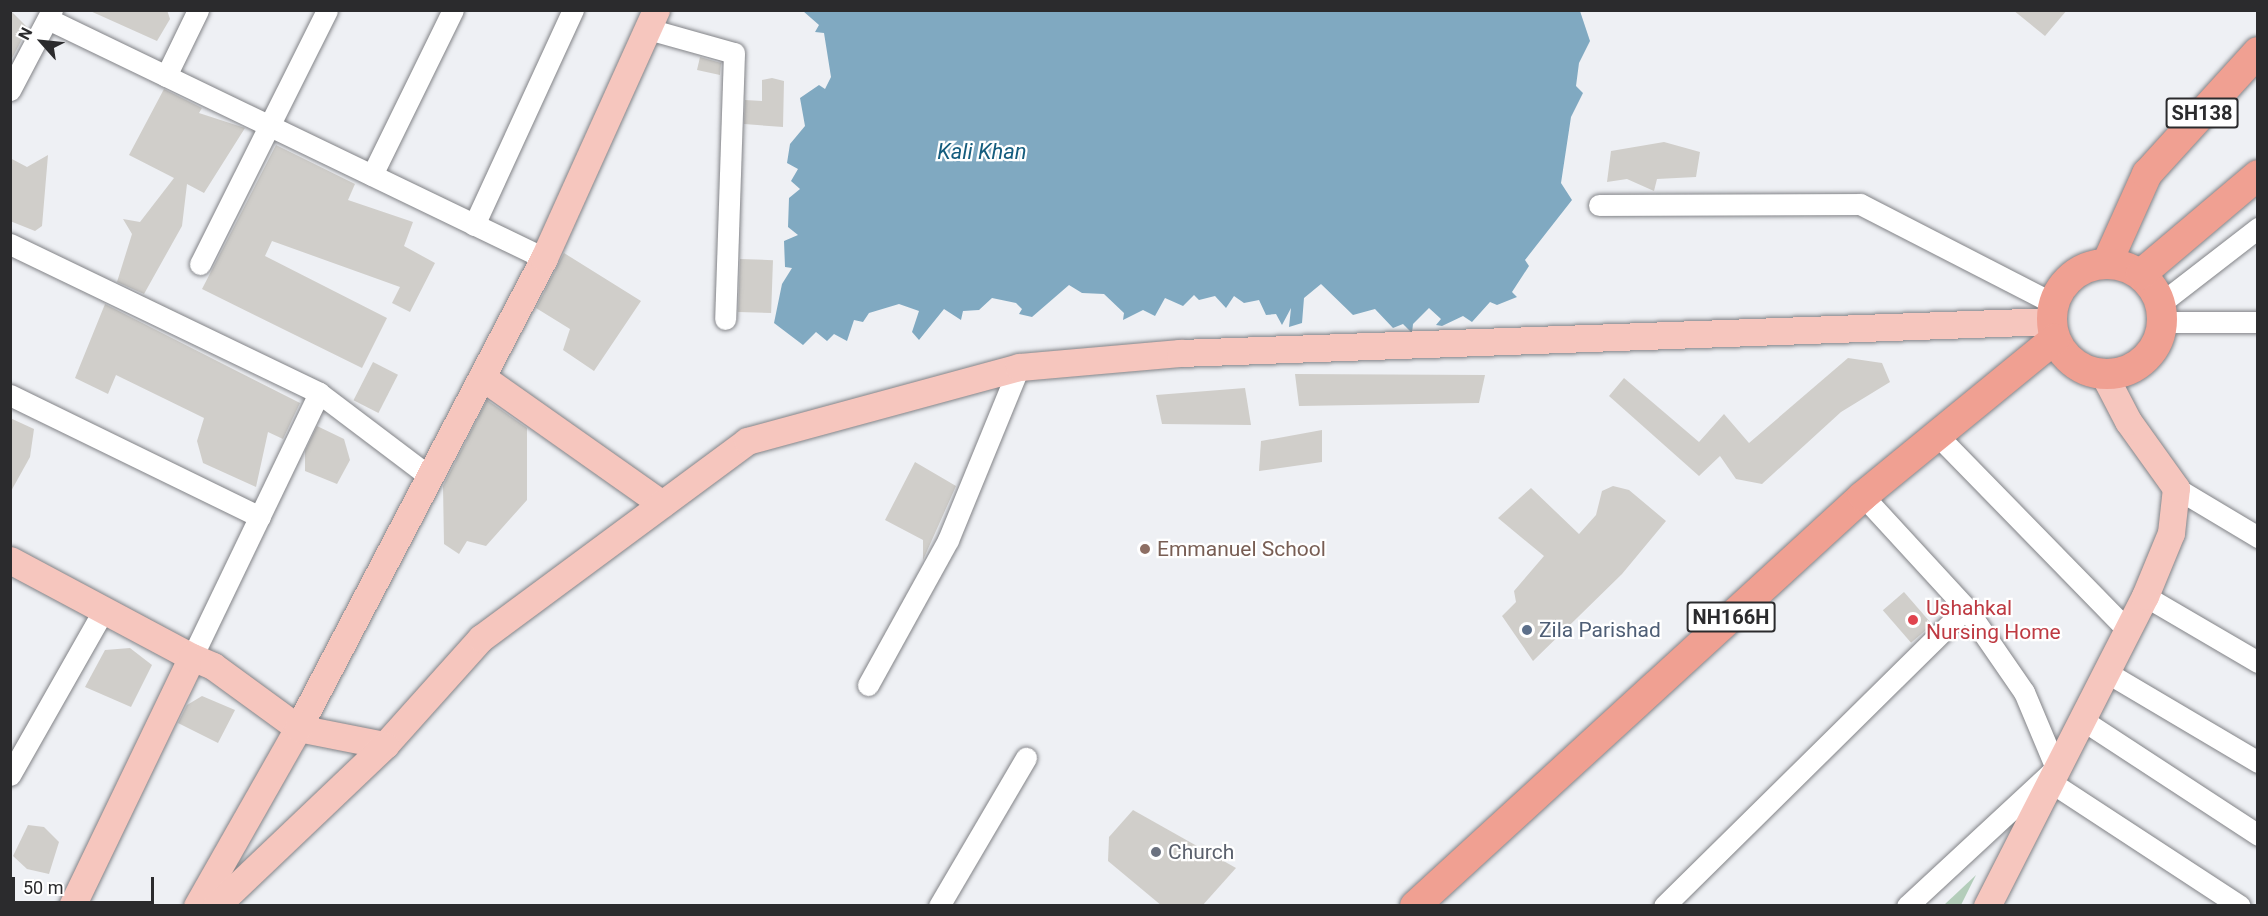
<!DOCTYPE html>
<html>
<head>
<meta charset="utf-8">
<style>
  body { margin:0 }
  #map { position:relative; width:2268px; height:916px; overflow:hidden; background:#eef0f4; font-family:Roboto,sans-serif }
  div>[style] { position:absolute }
  .green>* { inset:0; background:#b3cdba }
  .water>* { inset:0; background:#80a9c1 }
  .building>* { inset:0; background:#d0ceca; transform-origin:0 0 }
  .roads { filter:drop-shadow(0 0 2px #828387) drop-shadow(0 0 2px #828387) }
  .minor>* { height:21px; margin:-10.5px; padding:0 10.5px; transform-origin:10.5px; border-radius:10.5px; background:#fff }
  .major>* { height:27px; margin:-13.5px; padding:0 13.5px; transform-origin:13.5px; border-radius:13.5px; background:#f6c6be }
  .highway>* { height:30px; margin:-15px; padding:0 15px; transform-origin:15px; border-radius:15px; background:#f0a092 }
  .highway>.ring { margin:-15px; padding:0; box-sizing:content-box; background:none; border:30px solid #f0a092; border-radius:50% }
  .dots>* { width:16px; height:16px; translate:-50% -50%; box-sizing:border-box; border:3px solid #fff; border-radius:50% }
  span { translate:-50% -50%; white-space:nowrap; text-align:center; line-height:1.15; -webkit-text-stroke:4.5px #fff; paint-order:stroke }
  .shield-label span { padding:2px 4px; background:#fff; border:2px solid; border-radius:4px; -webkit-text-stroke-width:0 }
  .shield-label { font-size:20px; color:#2b2b2d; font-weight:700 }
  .education-label { font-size:21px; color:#785e54 }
  .left { translate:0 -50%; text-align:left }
  .health-label { font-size:21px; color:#be3a42 }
  .service-label { font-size:21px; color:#4e5e75 }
  .worship-label { font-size:21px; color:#5b616d }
  .water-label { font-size:22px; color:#155d7e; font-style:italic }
  .frame { position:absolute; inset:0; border:12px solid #2b2b2d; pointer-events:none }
  .north { position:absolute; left:12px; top:12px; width:60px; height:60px; -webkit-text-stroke:4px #fff; paint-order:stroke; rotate:297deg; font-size:16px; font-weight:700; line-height:24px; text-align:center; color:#2b2b2d }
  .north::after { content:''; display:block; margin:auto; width:21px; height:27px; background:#2b2b2d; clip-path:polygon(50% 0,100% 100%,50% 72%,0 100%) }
  .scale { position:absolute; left:12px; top:877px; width:142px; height:27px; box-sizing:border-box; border:3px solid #2b2b2d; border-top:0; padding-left:8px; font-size:18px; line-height:21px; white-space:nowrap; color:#2b2b2d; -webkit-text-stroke:4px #fff; paint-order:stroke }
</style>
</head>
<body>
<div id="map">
  <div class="green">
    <i style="clip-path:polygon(1976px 875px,1961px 905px,1944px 905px)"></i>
  </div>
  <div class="water">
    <i style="clip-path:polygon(803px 11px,1580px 11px,1590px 41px,1579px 63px,1576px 86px,1583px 93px,1571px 117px,1561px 183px,1572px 200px,1525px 260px,1529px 266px,1512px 292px,1517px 297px,1497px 305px,1490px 302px,1472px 322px,1463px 316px,1442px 326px,1436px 325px,1441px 319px,1429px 308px,1413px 324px,1412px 333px,1403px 324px,1393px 328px,1375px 309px,1353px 315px,1321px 284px,1304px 298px,1302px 323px,1289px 327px,1291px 308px,1282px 325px,1276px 314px,1266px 315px,1259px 300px,1244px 303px,1234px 296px,1226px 308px,1215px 296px,1199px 300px,1194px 295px,1183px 306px,1165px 298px,1155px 316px,1143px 310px,1123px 320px,1124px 313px,1104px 294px,1082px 293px,1069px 285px,1032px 317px,1019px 314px,1022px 309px,1016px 303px,992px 298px,979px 310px,963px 311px,961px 320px,944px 309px,919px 340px,912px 332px,919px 311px,899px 304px,869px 313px,863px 322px,854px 320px,847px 341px,834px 334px,827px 341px,816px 332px,803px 345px,774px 323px,782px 284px,792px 268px,785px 267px,784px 241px,798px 235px,788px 227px,789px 198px,800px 189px,791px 181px,798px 169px,787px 163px,790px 144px,805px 126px,800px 98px,819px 85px,825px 89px,831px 77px,824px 33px,815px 32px,819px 25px)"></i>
  </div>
  <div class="building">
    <i style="clip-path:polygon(10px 10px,28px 28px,10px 62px)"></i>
    <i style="clip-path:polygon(88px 10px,167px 10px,170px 19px,157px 41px)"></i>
    <i style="clip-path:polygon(2013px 10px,2067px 10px,2045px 36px)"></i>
    <i style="clip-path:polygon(700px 57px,721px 63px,720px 75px,697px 70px)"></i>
    <i style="clip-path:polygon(772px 78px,784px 81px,783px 127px,744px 124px,745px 100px,762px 101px,762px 80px)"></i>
    <i style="clip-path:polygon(164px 89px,202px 108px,199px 113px,245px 128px,204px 193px,187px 184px,182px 226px,144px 294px,117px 282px,132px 234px,123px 219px,140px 222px,174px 178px,129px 155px)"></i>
    <i style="clip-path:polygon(1664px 142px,1700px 152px,1696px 177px,1657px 179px,1654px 191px,1627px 179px,1607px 182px,1611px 151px)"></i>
    <i style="clip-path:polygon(276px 145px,355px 184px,348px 200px,413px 222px,404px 246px,435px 263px,410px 312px,392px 303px,400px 287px,272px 241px,265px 256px,387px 318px,362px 368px,202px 289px)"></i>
    <i style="clip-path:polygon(48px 155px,42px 226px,35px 231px,10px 221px,10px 158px,27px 167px)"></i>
    <i style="clip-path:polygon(564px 253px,641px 301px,594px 371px,563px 350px,570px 329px,536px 308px)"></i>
    <i style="left:740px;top:259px;width:33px;height:53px;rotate:2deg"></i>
    <i style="clip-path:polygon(105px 304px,300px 403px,283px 439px,268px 432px,256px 487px,203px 463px,197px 441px,204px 418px,116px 375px,108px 394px,75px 378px)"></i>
    <i style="clip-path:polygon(1848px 358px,1882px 363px,1890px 382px,1841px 412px,1762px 484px,1736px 479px,1720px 456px,1699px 476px,1609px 396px,1624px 378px,1699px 442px,1724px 414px,1749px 443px)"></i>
    <i style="left:373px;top:362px;width:28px;height:43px;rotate:27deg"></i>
    <i style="clip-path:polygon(1295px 374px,1485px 375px,1479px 403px,1299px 406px)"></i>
    <i style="clip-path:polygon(1245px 388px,1251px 425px,1162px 424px,1156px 395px)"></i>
    <i style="clip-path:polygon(487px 400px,527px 428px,527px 500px,486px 546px,467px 541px,459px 554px,444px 544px,443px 486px)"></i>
    <i style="clip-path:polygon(10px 418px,34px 429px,30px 457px,10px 493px)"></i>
    <i style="clip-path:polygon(317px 426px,344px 439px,350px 460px,337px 484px,305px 471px,305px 451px)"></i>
    <i style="clip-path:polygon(1322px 430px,1322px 462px,1259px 471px,1261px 441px)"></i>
    <i style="clip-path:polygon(915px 462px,956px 486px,923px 560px,923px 540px,885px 520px)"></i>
    <i style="clip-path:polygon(1613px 486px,1629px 490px,1666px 521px,1622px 574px,1533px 661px,1502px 616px,1516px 602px,1514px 591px,1544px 556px,1498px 518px,1531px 488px,1579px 534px,1596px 515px,1602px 491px)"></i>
    <i style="left:1904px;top:592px;width:43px;height:28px;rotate:49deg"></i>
    <i style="clip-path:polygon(130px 648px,152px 665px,131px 707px,85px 687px,105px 650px)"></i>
    <i style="clip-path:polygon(202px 696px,235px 710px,218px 743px,178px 723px,187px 705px)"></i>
    <i style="clip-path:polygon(1133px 810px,1236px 868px,1202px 906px,1162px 906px,1108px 861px,1109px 837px)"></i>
    <i style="clip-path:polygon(28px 825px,44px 827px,59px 842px,49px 874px,27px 869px,13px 856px)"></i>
  </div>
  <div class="roads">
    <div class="minor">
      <i style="left:48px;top:19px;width:551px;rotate:25.73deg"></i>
      <i style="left:648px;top:29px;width:89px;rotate:15.6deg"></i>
      <i style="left:734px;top:53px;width:266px;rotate:91.9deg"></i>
      <i style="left:166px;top:76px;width:73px;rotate:-64.1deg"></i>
      <i style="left:10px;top:90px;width:90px;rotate:-62.3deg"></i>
      <i style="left:372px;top:175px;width:184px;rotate:-63.9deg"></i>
      <i style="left:1599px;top:205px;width:261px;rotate:-0.2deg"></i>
      <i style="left:1860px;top:204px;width:217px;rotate:27.2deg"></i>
      <i style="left:474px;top:225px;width:237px;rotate:-65.3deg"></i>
      <i style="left:10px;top:244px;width:343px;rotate:25.7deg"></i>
      <i style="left:319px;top:393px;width:139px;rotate:37.1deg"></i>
      <i style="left:200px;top:264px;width:284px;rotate:-63.4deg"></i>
      <i style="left:2161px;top:303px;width:123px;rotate:-37.7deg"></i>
      <i style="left:2163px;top:322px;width:95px"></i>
      <i style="left:10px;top:395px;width:278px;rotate:26deg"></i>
      <i style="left:1938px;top:436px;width:271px;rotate:45.7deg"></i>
      <i style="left:2176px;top:488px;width:96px;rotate:30.9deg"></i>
      <i style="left:1863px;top:496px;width:152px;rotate:47.4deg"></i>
      <i style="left:1966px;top:608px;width:102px;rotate:55.4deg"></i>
      <i style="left:2024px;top:692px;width:82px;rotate:67.2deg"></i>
      <i style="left:2056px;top:768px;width:203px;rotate:137.2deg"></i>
      <i style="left:2145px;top:596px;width:131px;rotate:30.3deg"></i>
      <i style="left:192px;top:657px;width:293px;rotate:-64.3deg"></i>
      <i style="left:2106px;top:672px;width:177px;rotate:30.6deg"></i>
      <i style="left:868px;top:685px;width:166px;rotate:-61.1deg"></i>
      <i style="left:948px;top:540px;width:187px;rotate:-67.7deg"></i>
      <i style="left:2081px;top:719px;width:212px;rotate:33.2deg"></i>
      <i style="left:10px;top:775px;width:186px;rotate:-60.4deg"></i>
      <i style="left:2049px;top:781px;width:228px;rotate:33.2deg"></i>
      <i style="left:939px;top:906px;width:172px;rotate:-59.6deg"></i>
      <i style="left:1664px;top:906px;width:424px;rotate:-44.6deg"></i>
    </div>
    <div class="major">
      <i style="left:482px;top:377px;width:220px;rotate:35.2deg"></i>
      <i style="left:10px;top:560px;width:206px;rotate:28.1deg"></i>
      <i style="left:72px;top:906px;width:276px;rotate:-64.3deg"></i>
      <i style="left:192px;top:657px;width:23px;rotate:23deg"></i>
      <i style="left:213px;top:666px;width:105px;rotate:36.1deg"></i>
      <i style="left:298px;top:728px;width:89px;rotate:11.1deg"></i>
      <i style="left:385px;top:745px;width:144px;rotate:-48.1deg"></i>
      <i style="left:481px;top:638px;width:331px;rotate:-36.5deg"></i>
      <i style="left:747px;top:441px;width:282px;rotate:-15.2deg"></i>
      <i style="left:1019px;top:367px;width:162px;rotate:-5deg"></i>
      <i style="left:1180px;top:353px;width:872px;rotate:-2.1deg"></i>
      <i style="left:197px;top:906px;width:205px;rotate:-60.4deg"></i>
      <i style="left:298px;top:728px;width:530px;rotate:-62.37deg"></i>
      <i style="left:544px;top:258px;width:272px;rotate:-65.7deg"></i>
      <i style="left:216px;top:906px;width:233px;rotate:-43.6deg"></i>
      <i style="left:1987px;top:906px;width:348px;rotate:-63deg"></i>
      <i style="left:2145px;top:596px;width:68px;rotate:-67.6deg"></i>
      <i style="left:2171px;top:533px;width:45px;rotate:-83.7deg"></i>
      <i style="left:2176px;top:488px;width:82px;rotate:-125.6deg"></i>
      <i style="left:2128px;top:421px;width:54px;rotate:-117.5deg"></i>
    </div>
    <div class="highway">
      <i style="left:2107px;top:263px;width:98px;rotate:-65.8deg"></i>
      <i style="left:2147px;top:174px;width:165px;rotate:-47.7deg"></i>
      <i class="ring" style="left:2052px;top:264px;width:80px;height:80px"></i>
      <i style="left:2141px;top:274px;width:153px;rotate:-40.2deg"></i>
      <i style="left:1415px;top:906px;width:607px;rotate:-42.46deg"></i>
      <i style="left:1863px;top:496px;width:248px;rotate:-39.3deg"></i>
    </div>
  </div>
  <div class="dots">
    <i style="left:1145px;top:549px;background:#8d6e63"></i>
    <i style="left:1913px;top:620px;background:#e0444e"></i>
    <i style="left:1527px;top:630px;background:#5c6f8a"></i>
    <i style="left:1156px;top:852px;background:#6b7280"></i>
  </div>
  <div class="shield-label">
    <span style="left:2202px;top:113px">SH138</span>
    <span style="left:1731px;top:617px">NH166H</span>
  </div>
  <div class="education-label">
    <span class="left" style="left:1157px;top:549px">Emmanuel School</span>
  </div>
  <div class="health-label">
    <span class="left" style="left:1926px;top:620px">Ushahkal<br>Nursing Home</span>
  </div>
  <div class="service-label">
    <span class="left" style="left:1539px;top:630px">Zila Parishad</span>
  </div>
  <div class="worship-label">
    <span class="left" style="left:1168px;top:852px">Church</span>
  </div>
  <div class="water-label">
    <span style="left:982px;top:152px">Kali Khan</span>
  </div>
  <div class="frame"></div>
  <div class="north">N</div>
  <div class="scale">50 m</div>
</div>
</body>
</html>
